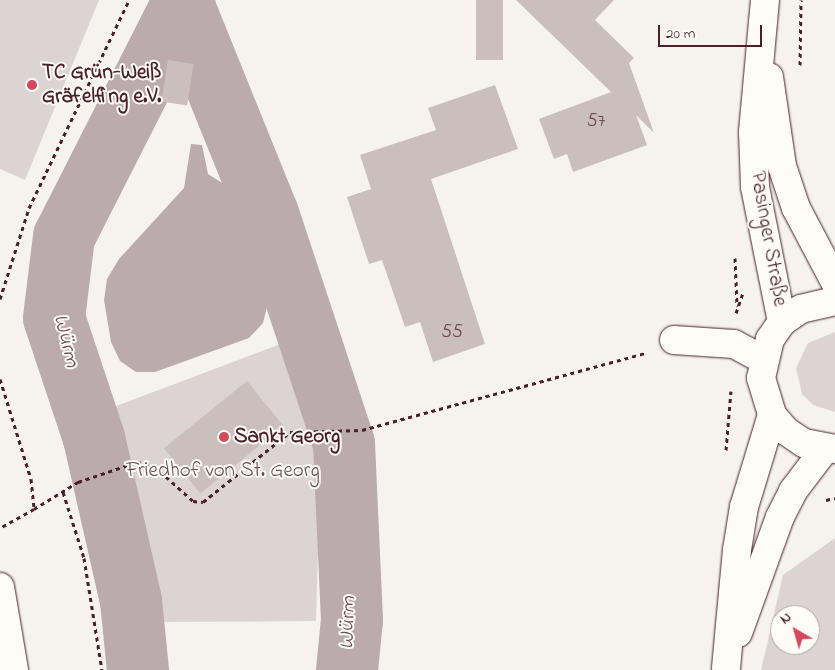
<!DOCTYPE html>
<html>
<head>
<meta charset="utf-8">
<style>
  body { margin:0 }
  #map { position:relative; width:835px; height:670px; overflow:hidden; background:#f6f3ef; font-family:"Indie Flower",sans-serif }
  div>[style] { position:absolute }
  .green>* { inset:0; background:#dcd4d2 }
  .water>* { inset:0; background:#bbabac }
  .river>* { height:62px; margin:-31px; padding:0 31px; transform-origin:31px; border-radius:31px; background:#bbabac }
  .building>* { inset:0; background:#cbbfbe; transform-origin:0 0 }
  .path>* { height:3px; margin-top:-1.5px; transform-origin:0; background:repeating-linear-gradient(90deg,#4a1f2b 0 4px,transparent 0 8px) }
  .roads { filter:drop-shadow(0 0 1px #4a1f2b) drop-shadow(0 0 1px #4a1f2b) }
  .minor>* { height:28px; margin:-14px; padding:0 14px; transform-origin:14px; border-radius:14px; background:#fdfcf7 }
  .major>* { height:28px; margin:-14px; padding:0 14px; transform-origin:14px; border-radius:14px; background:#fdfcf7 }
  .dots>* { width:14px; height:14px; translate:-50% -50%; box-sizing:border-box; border:2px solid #fdfcf7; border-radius:50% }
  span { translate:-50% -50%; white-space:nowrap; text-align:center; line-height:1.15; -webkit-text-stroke:4px #fdfcf7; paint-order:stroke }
  .number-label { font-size:19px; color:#6a4750 }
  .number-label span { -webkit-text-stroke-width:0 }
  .poi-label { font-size:21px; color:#4a1f2b; font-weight:700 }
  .left { translate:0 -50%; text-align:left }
  .street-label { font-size:21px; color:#4a1f2b }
  .park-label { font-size:21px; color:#6e4c55 }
  .water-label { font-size:22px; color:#725058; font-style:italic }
  .north { position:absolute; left:770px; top:605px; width:50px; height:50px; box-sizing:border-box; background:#fdfcf7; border:1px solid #b5a4a5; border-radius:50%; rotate:322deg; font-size:14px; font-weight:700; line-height:20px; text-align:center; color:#4a1f2b }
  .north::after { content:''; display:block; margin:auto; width:18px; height:22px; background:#d1495b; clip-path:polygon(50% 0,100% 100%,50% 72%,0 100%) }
  .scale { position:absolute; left:658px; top:25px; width:104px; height:22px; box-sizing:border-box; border:2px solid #4a1f2b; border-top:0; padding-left:6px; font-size:15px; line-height:18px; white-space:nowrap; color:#4a1f2b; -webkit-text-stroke:4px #fdfcf7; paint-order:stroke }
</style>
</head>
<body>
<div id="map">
  <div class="green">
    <i style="clip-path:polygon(0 0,99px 0,25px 180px,0 169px)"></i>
    <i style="clip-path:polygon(835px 332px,835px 412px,813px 405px,802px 394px,796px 368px,808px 343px)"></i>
    <i style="clip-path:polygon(286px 342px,321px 446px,316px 621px,163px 622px,103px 411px)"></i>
    <i style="clip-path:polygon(evenodd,835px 538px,835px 670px,761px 670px,783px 575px,835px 538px,780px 615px,810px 615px,810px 645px,780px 645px,780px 615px)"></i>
  </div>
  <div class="water">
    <i style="clip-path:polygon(191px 144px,202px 145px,208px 174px,224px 184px,235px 199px,268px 303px,263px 323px,249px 338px,155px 372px,136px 372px,120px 361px,111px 342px,104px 300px,107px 279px,119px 259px,184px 188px)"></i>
  </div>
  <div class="river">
    <i style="left:183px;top:4px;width:227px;rotate:68deg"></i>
    <i style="left:268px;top:214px;width:242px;rotate:71.7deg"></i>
    <i style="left:344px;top:444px;width:176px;rotate:87.4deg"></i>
    <i style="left:352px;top:620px;width:50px;rotate:95.7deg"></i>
    <i style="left:138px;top:670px;width:69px;rotate:-95.8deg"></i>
    <i style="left:131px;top:601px;width:167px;rotate:-102.8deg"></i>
    <i style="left:94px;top:438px;width:126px;rotate:-108.4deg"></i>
    <i style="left:54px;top:318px;width:82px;rotate:-83deg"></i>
    <i style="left:64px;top:237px;width:266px;rotate:-63.1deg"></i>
  </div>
  <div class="building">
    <i style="left:476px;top:0;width:27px;height:60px"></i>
    <i style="clip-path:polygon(516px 0,614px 0,595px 20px,634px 58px,629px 63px,654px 133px,636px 115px,647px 145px,573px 172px,567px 154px,554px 159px,539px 119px,611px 92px)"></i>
    <i style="left:168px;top:60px;width:26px;height:42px;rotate:9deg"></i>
    <i style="clip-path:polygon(495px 85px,518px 149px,431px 179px,485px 344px,433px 362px,420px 322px,405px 327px,382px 260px,369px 264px,347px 197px,371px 189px,360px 155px,436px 130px,428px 108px)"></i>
    <i style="left:247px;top:381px;width:58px;height:107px;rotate:51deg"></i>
  </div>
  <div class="path">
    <i style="left:800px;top:65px;width:65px;rotate:-89.1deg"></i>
    <i style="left:735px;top:258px;width:48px;rotate:87.6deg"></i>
    <i style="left:0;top:299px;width:96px;rotate:-72.3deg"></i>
    <i style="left:29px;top:208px;width:231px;rotate:-64.3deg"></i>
    <i style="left:736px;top:313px;width:21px;rotate:-71deg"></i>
    <i style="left:0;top:379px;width:105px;rotate:72.8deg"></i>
    <i style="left:31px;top:479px;width:30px;rotate:84deg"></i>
    <i style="left:34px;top:509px;width:39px;rotate:151deg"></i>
    <i style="left:726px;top:450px;width:59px;rotate:-85.2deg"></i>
    <i style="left:63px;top:492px;width:69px;rotate:72.3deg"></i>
    <i style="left:84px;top:558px;width:113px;rotate:80.9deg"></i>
    <i style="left:826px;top:500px;width:9px;rotate:-13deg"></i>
    <i style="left:34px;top:509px;width:52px;rotate:-31.5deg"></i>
    <i style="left:78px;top:482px;width:62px;rotate:-18.7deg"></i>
    <i style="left:137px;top:462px;width:17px;rotate:13deg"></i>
    <i style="left:154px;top:466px;width:52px;rotate:41.9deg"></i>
    <i style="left:193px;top:501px;width:10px;rotate:6deg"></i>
    <i style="left:203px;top:502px;width:112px;rotate:-38.8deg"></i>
    <i style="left:290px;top:432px;width:72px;rotate:-1.6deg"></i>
    <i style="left:362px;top:430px;width:294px;rotate:-15.2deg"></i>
  </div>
  <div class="roads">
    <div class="minor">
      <i style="left:674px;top:340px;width:60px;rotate:3.8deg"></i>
      <i style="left:734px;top:344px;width:32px;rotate:28deg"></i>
      <i style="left:0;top:587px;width:84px;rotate:80.4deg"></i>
    </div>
    <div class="major">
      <i style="left:765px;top:0;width:133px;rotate:95.2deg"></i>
      <i style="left:753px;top:132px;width:55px;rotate:87.9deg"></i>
      <i style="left:755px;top:187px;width:138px;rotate:78.7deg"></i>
      <i style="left:769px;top:77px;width:90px;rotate:81.7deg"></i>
      <i style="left:782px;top:166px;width:44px;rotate:71.6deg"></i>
      <i style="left:796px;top:208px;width:84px;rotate:62.2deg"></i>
      <i style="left:835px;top:301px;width:35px;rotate:167deg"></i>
      <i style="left:801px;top:309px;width:23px;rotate:146deg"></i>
      <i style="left:782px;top:322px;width:21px;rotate:125deg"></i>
      <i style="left:770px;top:339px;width:40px;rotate:103deg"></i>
      <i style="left:761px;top:378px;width:39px;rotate:73deg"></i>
      <i style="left:772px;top:415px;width:21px;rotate:49deg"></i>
      <i style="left:786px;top:431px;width:22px;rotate:34deg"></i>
      <i style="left:804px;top:443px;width:32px;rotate:11deg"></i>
      <i style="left:738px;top:633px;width:123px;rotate:-70.1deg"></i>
      <i style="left:780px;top:517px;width:29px;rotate:-63deg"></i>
      <i style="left:793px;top:491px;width:53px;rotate:-52.7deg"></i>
      <i style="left:726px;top:668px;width:119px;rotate:-84.7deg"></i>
      <i style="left:737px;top:550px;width:44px;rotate:-80.8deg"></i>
      <i style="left:744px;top:507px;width:96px;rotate:-73.1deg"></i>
    </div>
  </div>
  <div class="dots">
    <i style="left:32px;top:85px;background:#d1495b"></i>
    <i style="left:224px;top:437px;background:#d1495b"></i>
  </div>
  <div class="number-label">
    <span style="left:596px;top:122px">57</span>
    <span style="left:452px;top:333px">55</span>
  </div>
  <div class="poi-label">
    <span class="left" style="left:42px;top:85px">TC Grün-Weiß<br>Gräfelfing e.V.</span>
    <span class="left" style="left:234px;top:437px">Sankt Georg</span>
  </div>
  <div class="street-label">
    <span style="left:768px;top:239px;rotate:80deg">Pasinger Straße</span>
  </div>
  <div class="park-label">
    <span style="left:223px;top:471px">Friedhof von St. Georg</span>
  </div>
  <div class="water-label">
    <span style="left:65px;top:341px;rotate:76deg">Würm</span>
    <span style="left:349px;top:623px;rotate:-88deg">Würm</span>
  </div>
  <div class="north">N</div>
  <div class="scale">20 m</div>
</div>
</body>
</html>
